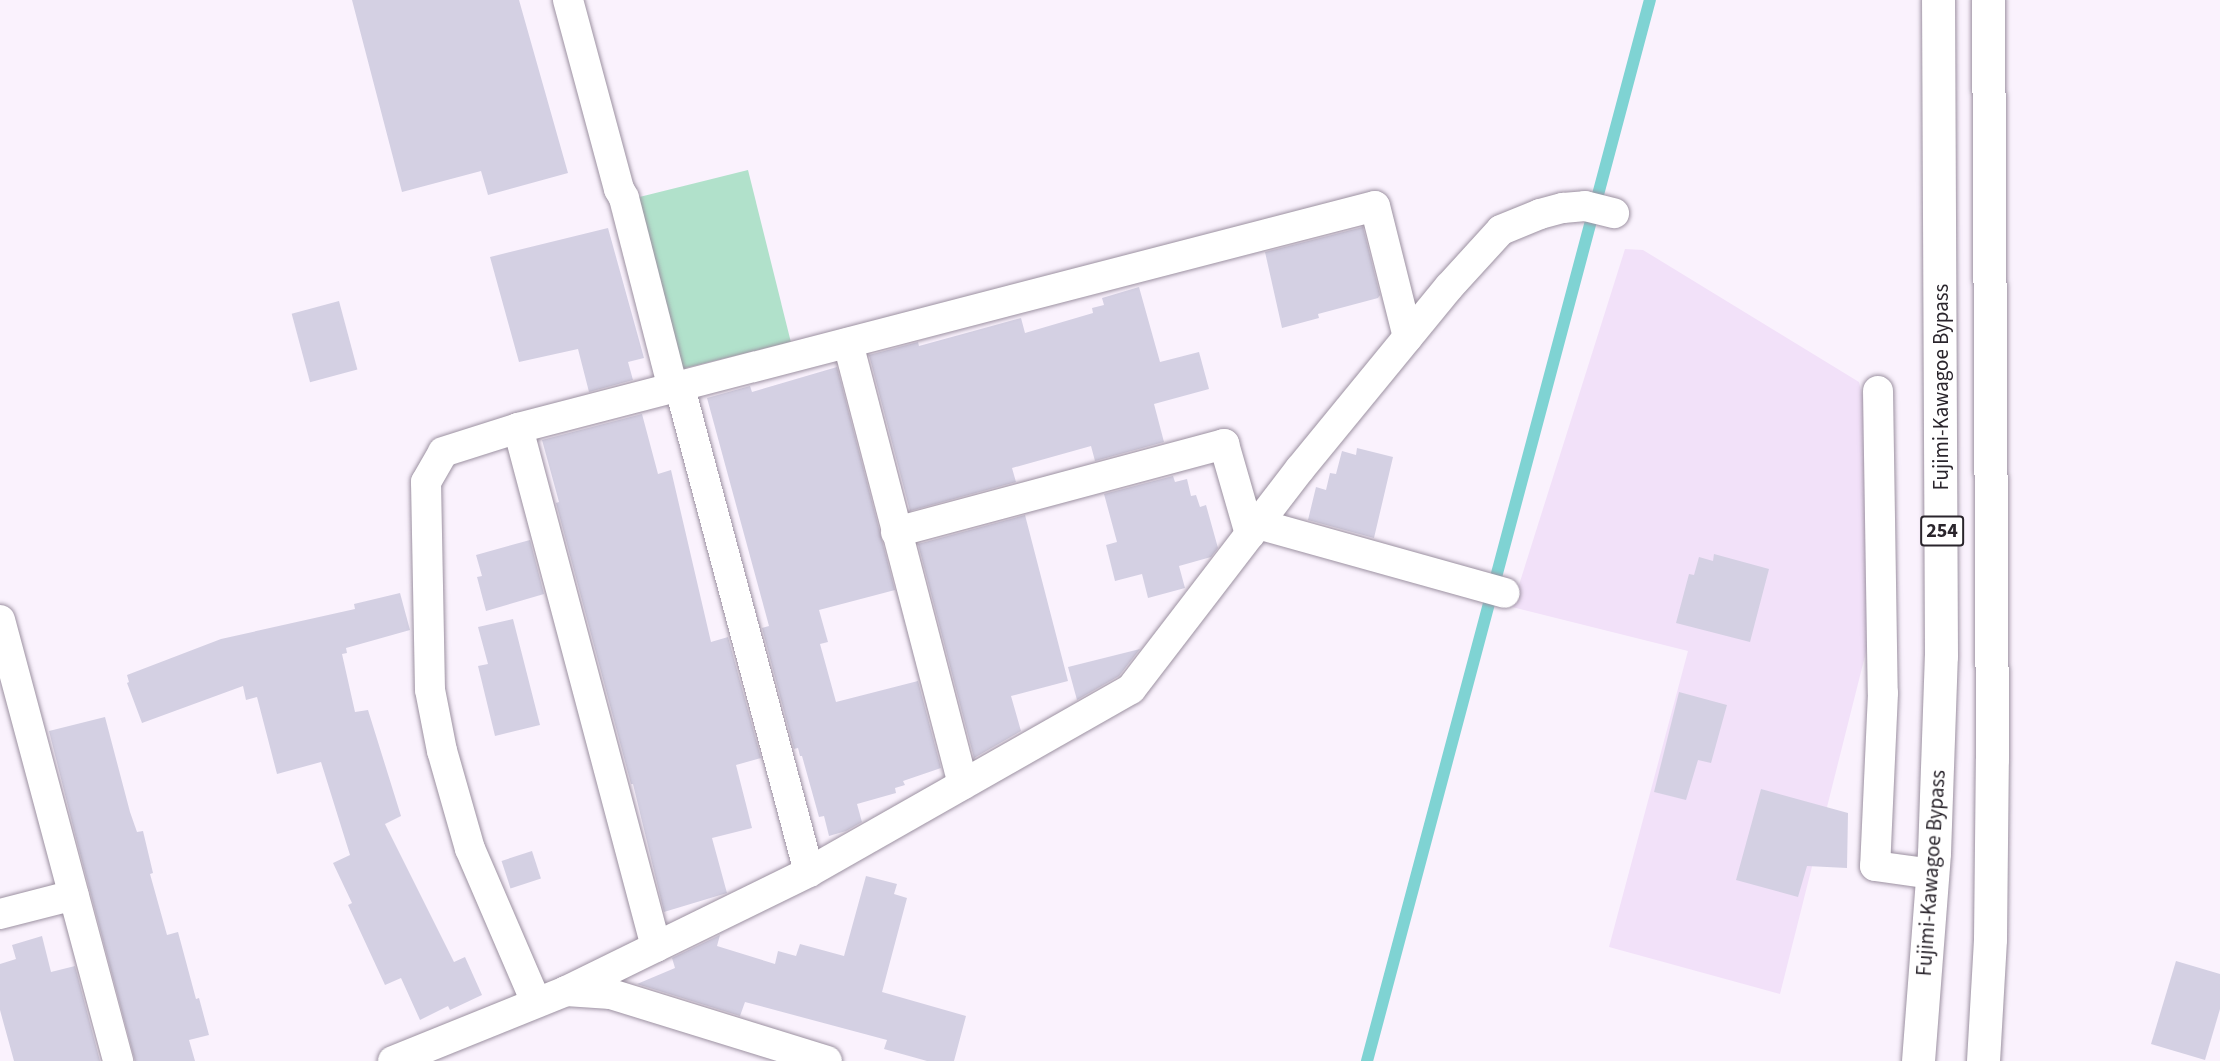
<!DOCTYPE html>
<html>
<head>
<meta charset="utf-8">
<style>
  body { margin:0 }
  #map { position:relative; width:2220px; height:1061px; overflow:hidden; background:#faf2fd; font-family:"Source Sans 3",sans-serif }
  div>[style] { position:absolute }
  .built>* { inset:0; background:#f2e1f9 }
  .green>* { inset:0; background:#b1e1cb; transform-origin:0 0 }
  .stream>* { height:12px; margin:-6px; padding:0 6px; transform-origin:6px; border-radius:6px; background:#7fd3d3 }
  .building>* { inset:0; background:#d4d0e3; transform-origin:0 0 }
  .roads { filter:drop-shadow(0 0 2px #9c91a1) drop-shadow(0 0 2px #9c91a1) }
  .street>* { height:30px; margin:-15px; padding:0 15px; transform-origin:15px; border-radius:15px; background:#fff }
  .highway>* { height:33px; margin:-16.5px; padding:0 16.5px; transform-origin:16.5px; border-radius:16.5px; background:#fff }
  span { translate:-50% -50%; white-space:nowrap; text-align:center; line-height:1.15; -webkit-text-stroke:4.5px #fff; paint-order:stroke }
  .shield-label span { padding:2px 4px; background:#fff; border:2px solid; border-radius:4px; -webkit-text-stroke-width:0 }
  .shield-label { font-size:20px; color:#2a252c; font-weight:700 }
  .street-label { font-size:21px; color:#2a252c }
</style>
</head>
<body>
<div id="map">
  <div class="built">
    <i style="clip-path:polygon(1625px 249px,1643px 250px,1859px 382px,1864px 403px,1869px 640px,1780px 994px,1609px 947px,1688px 651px,1512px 607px)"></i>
  </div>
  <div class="green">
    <i style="left:748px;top:170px;width:177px;height:115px;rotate:76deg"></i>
  </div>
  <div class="stream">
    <i style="left:1367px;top:1061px;width:1098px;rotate:-75.07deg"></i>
  </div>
  <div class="building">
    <i style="clip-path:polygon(352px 0,519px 0,568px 173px,488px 195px,481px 171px,402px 192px)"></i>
    <i style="clip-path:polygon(1363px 227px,1380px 295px,1378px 298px,1318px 314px,1319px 318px,1282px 328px,1265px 252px)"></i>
    <i style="clip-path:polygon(608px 228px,644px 358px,628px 362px,633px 380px,589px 392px,578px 349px,519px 362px,490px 257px)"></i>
    <i style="clip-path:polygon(1139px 287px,1160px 362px,1199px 352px,1209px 389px,1154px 404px,1164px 442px,1095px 461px,1091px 446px,1012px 468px,1016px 482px,910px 511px,869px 355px,918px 342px,919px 346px,1021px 318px,1025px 333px,1093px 313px,1092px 308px,1104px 305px,1102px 298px)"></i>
    <i style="left:339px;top:301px;width:71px;height:49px;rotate:75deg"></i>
    <i style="clip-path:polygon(837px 367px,895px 590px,819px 610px,828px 642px,820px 644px,836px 702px,918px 681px,941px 768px,903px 781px,905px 785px,895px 788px,896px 793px,857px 804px,862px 822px,846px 831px,829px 836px,824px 816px,819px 817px,802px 756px,800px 756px,798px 748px,794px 749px,762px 628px,769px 626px,707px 398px,750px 386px,752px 392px)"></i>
    <i style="clip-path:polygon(642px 414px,658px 474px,671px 470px,711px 642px,728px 637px,761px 758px,736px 765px,752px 828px,712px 838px,727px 893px,664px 912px,633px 784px,631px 784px,556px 503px,559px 502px,542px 440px)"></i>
    <i style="clip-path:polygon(1357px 448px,1393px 457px,1374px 538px,1308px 520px,1316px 487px,1326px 490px,1330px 473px,1336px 474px,1342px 451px,1356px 455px)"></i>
    <i style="clip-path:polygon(1173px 476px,1175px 482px,1187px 479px,1191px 496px,1196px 495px,1200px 507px,1206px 505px,1218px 548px,1211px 557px,1179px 566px,1185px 588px,1148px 598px,1142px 574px,1115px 581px,1106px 545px,1117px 542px,1104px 494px)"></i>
    <i style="clip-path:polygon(1025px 515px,1068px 681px,1011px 696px,1021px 731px,974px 758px,918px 544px)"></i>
    <i style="clip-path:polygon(530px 540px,544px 594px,486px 611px,477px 577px,482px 576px,476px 555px)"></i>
    <i style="clip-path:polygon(1714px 554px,1769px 569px,1750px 642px,1676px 623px,1689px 574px,1694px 575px,1699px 557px,1713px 561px)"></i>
    <i style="clip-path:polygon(400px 593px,410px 630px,346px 648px,347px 653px,342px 654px,355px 712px,368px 710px,401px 816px,385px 824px,454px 962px,465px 957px,482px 995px,450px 1010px,448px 1006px,420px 1020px,401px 978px,385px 985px,348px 905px,352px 903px,333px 863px,350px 855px,321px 762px,277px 774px,257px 697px,246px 700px,243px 686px,142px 723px,127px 683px,129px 682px,127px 675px,221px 639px,355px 609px,354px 604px)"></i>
    <i style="clip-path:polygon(513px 619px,540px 725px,495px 736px,478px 666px,488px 664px,478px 627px)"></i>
    <i style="clip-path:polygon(1140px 649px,1119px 676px,1077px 700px,1068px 667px)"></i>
    <i style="clip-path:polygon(1679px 692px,1727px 705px,1711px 763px,1698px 760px,1686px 800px,1654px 792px)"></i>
    <i style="clip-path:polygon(105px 717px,130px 812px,137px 832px,143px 831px,153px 873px,150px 874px,167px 935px,178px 932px,196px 999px,199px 998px,209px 1035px,189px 1040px,195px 1061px,135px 1061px,78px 846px,49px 731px)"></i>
    <i style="clip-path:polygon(1761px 789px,1848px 813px,1847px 868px,1807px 866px,1798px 897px,1736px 880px)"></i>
    <i style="left:532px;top:851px;width:29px;height:32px;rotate:72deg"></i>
    <i style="clip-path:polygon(866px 876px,897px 884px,894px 894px,907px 898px,882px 992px,966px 1016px,954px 1061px,927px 1061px,884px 1049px,887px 1040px,745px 1002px,740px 1016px,637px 984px,675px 968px,672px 958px,720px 935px,717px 946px,775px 964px,778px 951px,796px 956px,800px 944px,844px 956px)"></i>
    <i style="clip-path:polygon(42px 936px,51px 972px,75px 966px,100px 1061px,14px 1061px,0 1010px,0 964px,16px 959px,12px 945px)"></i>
    <i style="clip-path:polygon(2176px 961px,2220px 974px,2220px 1009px,2205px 1060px,2151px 1044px)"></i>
  </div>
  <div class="roads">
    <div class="street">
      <i style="left:568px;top:0;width:196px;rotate:74.9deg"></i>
      <i style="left:619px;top:189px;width:10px;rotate:61deg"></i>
      <i style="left:624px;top:198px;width:197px;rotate:75.6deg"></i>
      <i style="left:848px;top:343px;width:456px;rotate:75.4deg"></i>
      <i style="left:680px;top:388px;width:501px;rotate:75.08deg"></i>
      <i style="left:1878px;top:391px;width:302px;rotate:89.1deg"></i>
      <i style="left:1883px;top:693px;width:173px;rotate:92.6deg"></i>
      <i style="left:1875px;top:866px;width:59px;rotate:7.9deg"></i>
      <i style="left:518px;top:428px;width:537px;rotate:75.11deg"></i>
      <i style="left:1258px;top:524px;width:256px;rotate:15.6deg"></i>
      <i style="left:896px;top:532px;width:340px;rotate:-15deg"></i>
      <i style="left:1224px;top:444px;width:94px;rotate:73.9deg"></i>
      <i style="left:0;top:620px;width:457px;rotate:75deg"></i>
      <i style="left:0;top:914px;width:76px;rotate:-14.4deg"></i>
      <i style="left:566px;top:991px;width:45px;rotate:3.8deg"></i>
      <i style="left:611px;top:994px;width:226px;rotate:17.2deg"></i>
      <i style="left:536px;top:1002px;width:167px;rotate:-113.3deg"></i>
      <i style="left:470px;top:849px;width:102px;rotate:-105.9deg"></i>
      <i style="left:442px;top:751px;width:62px;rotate:-101.1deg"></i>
      <i style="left:430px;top:690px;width:208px;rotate:-91.1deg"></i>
      <i style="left:426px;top:482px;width:34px;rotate:-60deg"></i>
      <i style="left:443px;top:452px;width:79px;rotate:-17.7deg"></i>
      <i style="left:518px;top:428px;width:885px;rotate:-14.52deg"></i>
      <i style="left:1375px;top:206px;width:135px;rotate:75.9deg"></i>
      <i style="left:393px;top:1061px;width:187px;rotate:-22deg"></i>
      <i style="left:566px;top:991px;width:271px;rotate:-26.1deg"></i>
      <i style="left:809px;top:872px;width:370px;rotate:-29.6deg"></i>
      <i style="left:1131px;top:689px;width:277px;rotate:-52.5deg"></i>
      <i style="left:1300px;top:469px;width:235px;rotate:-50.7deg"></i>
      <i style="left:1449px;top:287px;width:77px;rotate:-47.6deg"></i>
      <i style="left:1501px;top:230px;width:42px;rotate:-22.3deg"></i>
      <i style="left:1540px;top:214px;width:24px;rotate:-15deg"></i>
      <i style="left:1563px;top:208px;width:22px;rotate:-5deg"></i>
      <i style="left:1585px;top:206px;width:30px;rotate:14deg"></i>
    </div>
    <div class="highway">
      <i style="left:1918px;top:1061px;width:209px;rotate:-85.6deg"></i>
      <i style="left:1934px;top:853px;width:197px;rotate:-88deg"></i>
      <i style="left:1941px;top:656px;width:656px;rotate:-90.26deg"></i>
      <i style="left:1983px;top:1061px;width:122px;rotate:-86.7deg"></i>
      <i style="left:1990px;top:939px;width:180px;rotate:-89.4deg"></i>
      <i style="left:1992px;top:759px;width:759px;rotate:-90.3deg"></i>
    </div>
  </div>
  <div class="shield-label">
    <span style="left:1942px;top:531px">254</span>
  </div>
  <div class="street-label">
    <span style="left:1941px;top:387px;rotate:-90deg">Fujimi-Kawagoe Bypass</span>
    <span style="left:1931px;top:873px;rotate:-86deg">Fujimi-Kawagoe Bypass</span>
  </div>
</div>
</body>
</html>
